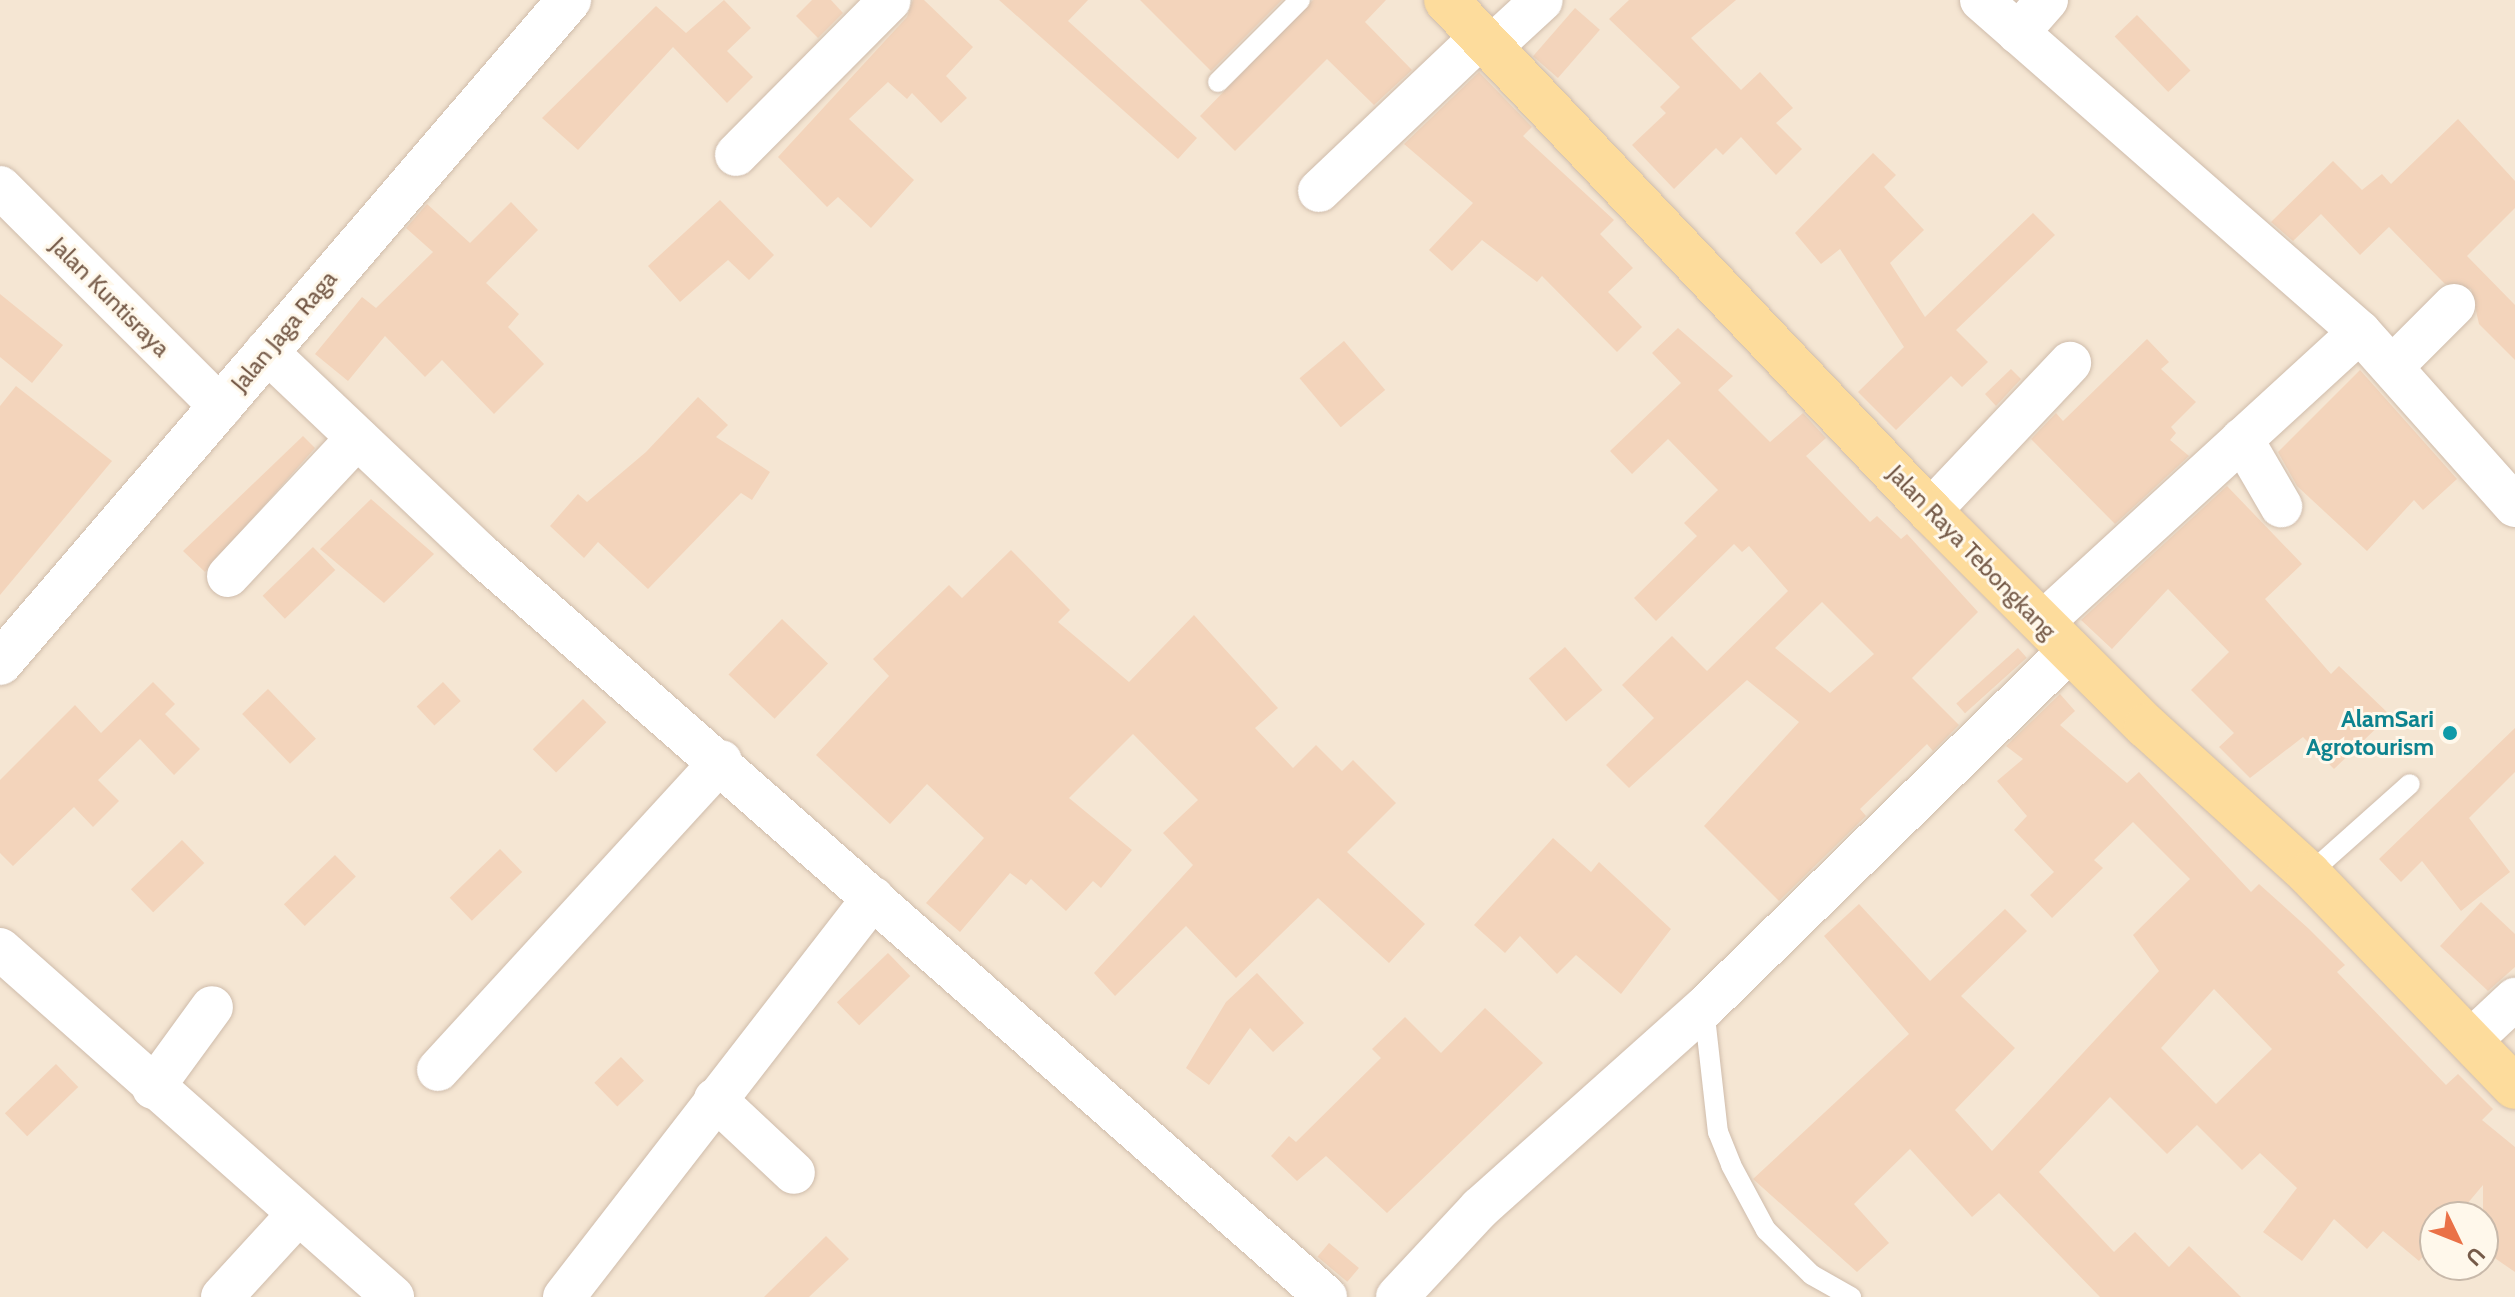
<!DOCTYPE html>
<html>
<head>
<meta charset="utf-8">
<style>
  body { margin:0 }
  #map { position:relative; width:2515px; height:1297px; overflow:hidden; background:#fdf4e5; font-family:Cabin,sans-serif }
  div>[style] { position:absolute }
  .residential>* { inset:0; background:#f5e6d3 }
  .building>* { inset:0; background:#f3d4bb; transform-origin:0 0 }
  .roads { filter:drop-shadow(0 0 2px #cfbcab) drop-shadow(0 0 2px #cfbcab) }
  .service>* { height:20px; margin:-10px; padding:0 10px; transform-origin:10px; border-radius:10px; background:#fff }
  .minor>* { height:42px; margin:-21px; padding:0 21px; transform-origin:21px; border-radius:21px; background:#fff }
  .tertiary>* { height:44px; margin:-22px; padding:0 22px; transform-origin:22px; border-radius:22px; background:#fff }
  .primary>* { height:44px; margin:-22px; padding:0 22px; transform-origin:22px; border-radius:22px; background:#fddc9c }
  .dots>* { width:22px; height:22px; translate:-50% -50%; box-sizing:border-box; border:4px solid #fff8eb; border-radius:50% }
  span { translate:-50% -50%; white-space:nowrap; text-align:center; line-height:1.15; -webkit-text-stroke:6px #fff8eb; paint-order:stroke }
  .street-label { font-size:24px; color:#765b49 }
  .culture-label { font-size:24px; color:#0d838f; font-weight:700 }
  .right { translate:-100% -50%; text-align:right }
  .north { position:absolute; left:2419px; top:1201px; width:80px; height:80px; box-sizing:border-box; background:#fff8eb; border:2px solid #c8b9aa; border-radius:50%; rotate:133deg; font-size:22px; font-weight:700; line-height:32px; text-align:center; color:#765b49 }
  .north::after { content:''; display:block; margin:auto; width:28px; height:36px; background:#ea7147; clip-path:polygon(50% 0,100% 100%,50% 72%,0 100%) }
</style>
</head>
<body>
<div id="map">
  <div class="residential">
    <i style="clip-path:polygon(evenodd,0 0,2515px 0,2515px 1297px,0 1297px,0 0,2435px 1217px,2483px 1217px,2483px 1265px,2435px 1265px,2435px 1217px)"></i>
  </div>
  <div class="building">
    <i style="clip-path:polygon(724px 0,751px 28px,727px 51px,753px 77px,727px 103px,673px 47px,578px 150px,542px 118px,656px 6px,686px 33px)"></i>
    <i style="clip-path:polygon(812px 0,831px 0,843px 13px,818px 38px,796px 16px)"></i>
    <i style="clip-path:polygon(913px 0,924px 0,973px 47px,946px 76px,967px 98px,941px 123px,912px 93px,907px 99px,888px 82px,849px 119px,914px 180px,871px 228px,838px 197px,827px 207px,778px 157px,907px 17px)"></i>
    <i style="clip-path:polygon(999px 0,1088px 0,1068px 21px,1197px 138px,1178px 159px)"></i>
    <i style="clip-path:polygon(1140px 0,1282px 0,1211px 71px)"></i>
    <i style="clip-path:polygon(1313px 0,1386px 0,1365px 22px,1412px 70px,1374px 105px,1327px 59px,1235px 151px,1200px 116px)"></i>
    <i style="clip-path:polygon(1629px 0,1736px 0,1691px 38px,1741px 90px,1760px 72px,1793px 108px,1776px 123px,1802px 149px,1776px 175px,1741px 137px,1723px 155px,1716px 148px,1674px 189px,1632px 145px,1666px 113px,1660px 107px,1680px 87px,1609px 19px)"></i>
    <i style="left:1575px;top:8px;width:33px;height:64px;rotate:41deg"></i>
    <i style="left:2137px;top:15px;width:77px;height:31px;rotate:46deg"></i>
    <i style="clip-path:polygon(1479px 72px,1532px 127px,1523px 136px,1614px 220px,1600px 234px,1633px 268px,1608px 292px,1642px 327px,1617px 352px,1542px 276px,1537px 282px,1482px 240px,1452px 271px,1429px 250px,1473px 203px,1404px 144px)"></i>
    <i style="clip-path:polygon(2458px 119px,2515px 181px,2515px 208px,2467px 256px,2515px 305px,2515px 360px,2479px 324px,2471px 289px,2445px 284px,2389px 227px,2360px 255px,2321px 214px,2293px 241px,2271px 222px,2333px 161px,2362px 190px,2382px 174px,2391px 184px)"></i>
    <i style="clip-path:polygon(1873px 153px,1896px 175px,1884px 187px,1924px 230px,1890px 263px,1925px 317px,2033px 213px,2055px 235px,1956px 330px,1988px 362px,1962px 387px,1951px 376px,1896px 430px,1858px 392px,1904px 347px,1840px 249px,1821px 264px,1795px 233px)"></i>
    <i style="clip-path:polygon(720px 200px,774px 255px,749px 280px,728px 260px,680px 302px,648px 266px)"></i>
    <i style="clip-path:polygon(511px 202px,538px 230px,486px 283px,519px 314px,508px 327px,544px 364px,494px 414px,442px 360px,425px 377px,385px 336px,348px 381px,315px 354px,362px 297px,376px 308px,433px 252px,406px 228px,427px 204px,470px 243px)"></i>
    <i style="clip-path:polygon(0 294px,63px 345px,32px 383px,0 357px)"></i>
    <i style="clip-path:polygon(evenodd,1678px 328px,1733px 376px,1718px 390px,1770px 442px,1803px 413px,1826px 438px,1806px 456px,1870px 522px,1877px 516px,1901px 539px,1907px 534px,1978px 612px,1912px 678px,1959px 725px,1933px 751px,1927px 744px,1860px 809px,1866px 816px,1779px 901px,1704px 826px,1799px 722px,1747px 680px,1629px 788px,1606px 765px,1654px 718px,1622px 685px,1672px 636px,1707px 671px,1788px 591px,1749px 546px,1742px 552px,1734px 544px,1656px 621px,1634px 598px,1697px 536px,1684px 523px,1718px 490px,1668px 439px,1632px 474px,1610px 451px,1681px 383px,1652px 353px,1678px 328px,1822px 602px,1874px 654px,1830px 693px,1775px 648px,1822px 602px)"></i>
    <i style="clip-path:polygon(2147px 339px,2169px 362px,2161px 369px,2196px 402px,2171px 427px,2176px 433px,2170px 440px,2189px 456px,2115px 524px,2031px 439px,2056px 413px,2063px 421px)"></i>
    <i style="left:1344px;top:341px;width:64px;height:58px;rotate:50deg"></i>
    <i style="clip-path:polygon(2011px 369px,2021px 379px,1996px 406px,1985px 394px)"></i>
    <i style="clip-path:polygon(2360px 370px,2457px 479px,2423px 510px,2414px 500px,2367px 551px,2297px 486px,2278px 452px)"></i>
    <i style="clip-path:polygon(16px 386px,112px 461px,0 595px,0 406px)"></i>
    <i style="clip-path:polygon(698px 397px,728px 425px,716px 437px,770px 472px,752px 500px,741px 493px,648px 589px,598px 542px,584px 558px,550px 526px,578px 494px,587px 502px,646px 452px)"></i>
    <i style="clip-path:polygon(303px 436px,315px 448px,205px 572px,183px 551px)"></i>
    <i style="clip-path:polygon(2227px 486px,2302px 564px,2265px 599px,2331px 674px,2339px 666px,2390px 715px,2334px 769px,2303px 737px,2250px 778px,2219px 747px,2234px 733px,2191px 690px,2229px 652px,2168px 589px,2112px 649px,2081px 620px)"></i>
    <i style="clip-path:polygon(371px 499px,434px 554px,384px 603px,320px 549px)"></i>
    <i style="left:313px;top:547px;width:32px;height:70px;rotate:46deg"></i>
    <i style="clip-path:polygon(1011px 550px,1070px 610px,1058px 622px,1129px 682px,1194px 615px,1278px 708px,1255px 728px,1293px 768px,1316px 745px,1342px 771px,1353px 760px,1396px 803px,1347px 852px,1425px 924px,1389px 963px,1318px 898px,1236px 978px,1186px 926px,1115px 996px,1094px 973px,1193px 865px,1163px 833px,1198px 800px,1133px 734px,1069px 798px,1132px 850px,1101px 888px,1093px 881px,1066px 911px,1031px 879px,1026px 885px,1010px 873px,960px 932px,926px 903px,984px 838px,927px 784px,890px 824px,816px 755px,889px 676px,873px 659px,949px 585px,962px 598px)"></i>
    <i style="left:782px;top:619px;width:64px;height:77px;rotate:44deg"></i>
    <i style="left:1565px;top:647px;width:57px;height:48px;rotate:49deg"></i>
    <i style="left:2018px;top:648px;width:13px;height:83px;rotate:48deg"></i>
    <i style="clip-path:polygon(153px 682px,175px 704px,165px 714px,200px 749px,174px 775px,140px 739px,98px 780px,119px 801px,93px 827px,74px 807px,13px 866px,0 853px,0 780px,75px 705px,101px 733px)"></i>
    <i style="left:443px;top:682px;width:26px;height:36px;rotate:47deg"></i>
    <i style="left:268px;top:689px;width:69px;height:36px;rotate:46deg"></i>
    <i style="clip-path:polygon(evenodd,2060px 694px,2075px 711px,2060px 725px,2127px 783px,2139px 772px,2251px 892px,2259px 884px,2309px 929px,2345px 965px,2337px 972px,2446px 1085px,2458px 1074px,2493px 1109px,2482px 1120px,2515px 1147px,2515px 1272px,2483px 1250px,2483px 1185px,2456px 1217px,2435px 1217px,2435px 1242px,2419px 1261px,2383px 1231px,2367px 1249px,2334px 1219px,2302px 1261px,2263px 1232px,2297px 1188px,2260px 1153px,2242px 1170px,2197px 1125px,2167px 1154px,2110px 1097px,2039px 1172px,2114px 1252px,2135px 1232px,2169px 1267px,2189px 1246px,2241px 1297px,2100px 1297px,1999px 1193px,1972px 1217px,1910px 1149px,1854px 1204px,1889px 1243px,1857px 1272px,1753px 1179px,1909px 1034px,1824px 936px,1859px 904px,1930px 981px,2005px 909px,2027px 931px,1961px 996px,2015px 1048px,1955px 1110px,1992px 1151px,2159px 971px,2133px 935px,2190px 879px,2133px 822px,2094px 860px,2103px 868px,2052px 918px,2030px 895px,2054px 872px,2014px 830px,2027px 816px,1997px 781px,2023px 759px,2006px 746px,2060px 694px,2214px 989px,2272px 1049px,2216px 1104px,2161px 1048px,2214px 989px)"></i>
    <i style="left:583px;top:699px;width:33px;height:71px;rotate:45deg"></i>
    <i style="clip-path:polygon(2515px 728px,2515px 772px,2469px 818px,2510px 872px,2461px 911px,2422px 861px,2401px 882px,2379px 859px)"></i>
    <i style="clip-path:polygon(1553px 838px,1591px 872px,1599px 862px,1671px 929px,1621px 994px,1576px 955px,1557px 974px,1520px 936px,1505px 953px,1474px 925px)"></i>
    <i style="left:182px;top:840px;width:32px;height:71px;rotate:46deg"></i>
    <i style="left:500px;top:849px;width:32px;height:70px;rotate:46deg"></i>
    <i style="left:335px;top:855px;width:30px;height:71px;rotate:46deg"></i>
    <i style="clip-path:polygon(2481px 902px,2515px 934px,2515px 967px,2488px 991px,2440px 946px)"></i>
    <i style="left:888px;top:953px;width:32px;height:71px;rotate:46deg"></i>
    <i style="clip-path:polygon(1257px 973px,1304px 1023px,1273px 1052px,1250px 1028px,1209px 1085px,1186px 1068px,1226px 1002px)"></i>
    <i style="clip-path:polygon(1485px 1008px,1543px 1063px,1387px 1213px,1326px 1156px,1297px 1181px,1271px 1156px,1289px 1136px,1296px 1142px,1381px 1058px,1372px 1049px,1405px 1017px,1441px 1053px)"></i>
    <i style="left:621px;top:1057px;width:33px;height:37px;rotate:46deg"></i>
    <i style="left:56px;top:1064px;width:32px;height:71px;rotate:46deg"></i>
    <i style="clip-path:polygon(826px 1236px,849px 1259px,809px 1297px,764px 1297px)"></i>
    <i style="left:1329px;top:1243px;width:39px;height:18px;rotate:40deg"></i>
  </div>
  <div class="roads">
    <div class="service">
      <i style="left:1218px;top:82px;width:116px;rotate:-45deg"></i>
      <i style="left:2309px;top:874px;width:135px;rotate:-41.7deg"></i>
      <i style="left:1704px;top:1008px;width:125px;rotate:83.6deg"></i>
      <i style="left:1718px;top:1132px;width:35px;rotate:68deg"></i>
      <i style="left:1731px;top:1165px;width:74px;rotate:61.7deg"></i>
      <i style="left:1766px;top:1230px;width:64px;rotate:44.4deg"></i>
      <i style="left:1812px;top:1275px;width:45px;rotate:29.4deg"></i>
    </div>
    <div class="minor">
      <i style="left:1981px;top:0;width:504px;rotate:41.22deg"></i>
      <i style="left:2360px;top:332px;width:233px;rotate:48.3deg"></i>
      <i style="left:2018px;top:33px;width:44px;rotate:-48.7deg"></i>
      <i style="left:1491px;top:47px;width:69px;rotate:-42.7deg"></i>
      <i style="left:736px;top:155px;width:218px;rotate:-45.2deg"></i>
      <i style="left:0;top:187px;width:312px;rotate:44.9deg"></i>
      <i style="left:1319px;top:191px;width:224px;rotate:-43.5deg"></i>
      <i style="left:266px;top:351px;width:295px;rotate:43.5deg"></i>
      <i style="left:480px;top:554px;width:1126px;rotate:41.29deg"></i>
      <i style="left:2394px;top:365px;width:85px;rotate:-45deg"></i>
      <i style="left:2242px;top:439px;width:78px;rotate:59.8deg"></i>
      <i style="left:1930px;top:511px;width:204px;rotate:-46.6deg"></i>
      <i style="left:228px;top:576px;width:189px;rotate:-46.9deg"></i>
      <i style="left:2042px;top:623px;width:431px;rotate:-42.5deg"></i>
      <i style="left:0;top:949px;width:525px;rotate:41.52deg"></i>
      <i style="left:2470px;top:1041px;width:62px;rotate:-43deg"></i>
      <i style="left:438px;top:1070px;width:419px;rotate:-47.5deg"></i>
      <i style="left:153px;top:1088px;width:100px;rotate:-53.9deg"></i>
      <i style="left:715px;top:1099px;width:108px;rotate:43.1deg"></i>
      <i style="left:222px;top:1297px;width:113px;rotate:-47.5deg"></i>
      <i style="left:564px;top:1297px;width:505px;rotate:-52.24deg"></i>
      <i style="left:1397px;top:1297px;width:122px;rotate:-47deg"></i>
      <i style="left:1480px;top:1208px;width:300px;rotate:-41.8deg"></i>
      <i style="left:1704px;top:1008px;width:511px;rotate:-44.37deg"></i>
    </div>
    <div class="tertiary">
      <i style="left:0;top:663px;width:874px;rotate:-49.36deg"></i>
    </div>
    <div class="primary">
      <i style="left:1446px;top:0;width:704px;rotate:46.55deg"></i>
      <i style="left:1930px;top:511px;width:305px;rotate:44.9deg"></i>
      <i style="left:2146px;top:726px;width:220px;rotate:42.2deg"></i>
      <i style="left:2309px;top:874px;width:296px;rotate:46deg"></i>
    </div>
  </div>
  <div class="dots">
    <i style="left:2450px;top:733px;background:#0f9aa8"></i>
  </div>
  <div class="street-label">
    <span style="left:110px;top:297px;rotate:45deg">Jalan Kuntisraya</span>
    <span style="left:284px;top:331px;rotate:-50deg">Jalan Jaga Raga</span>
    <span style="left:1972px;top:552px;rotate:46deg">Jalan Raya Tebongkang</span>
  </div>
  <div class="culture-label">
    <span class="right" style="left:2434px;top:733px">AlamSari<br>Agrotourism</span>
  </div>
  <div class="north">U</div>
</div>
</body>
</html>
